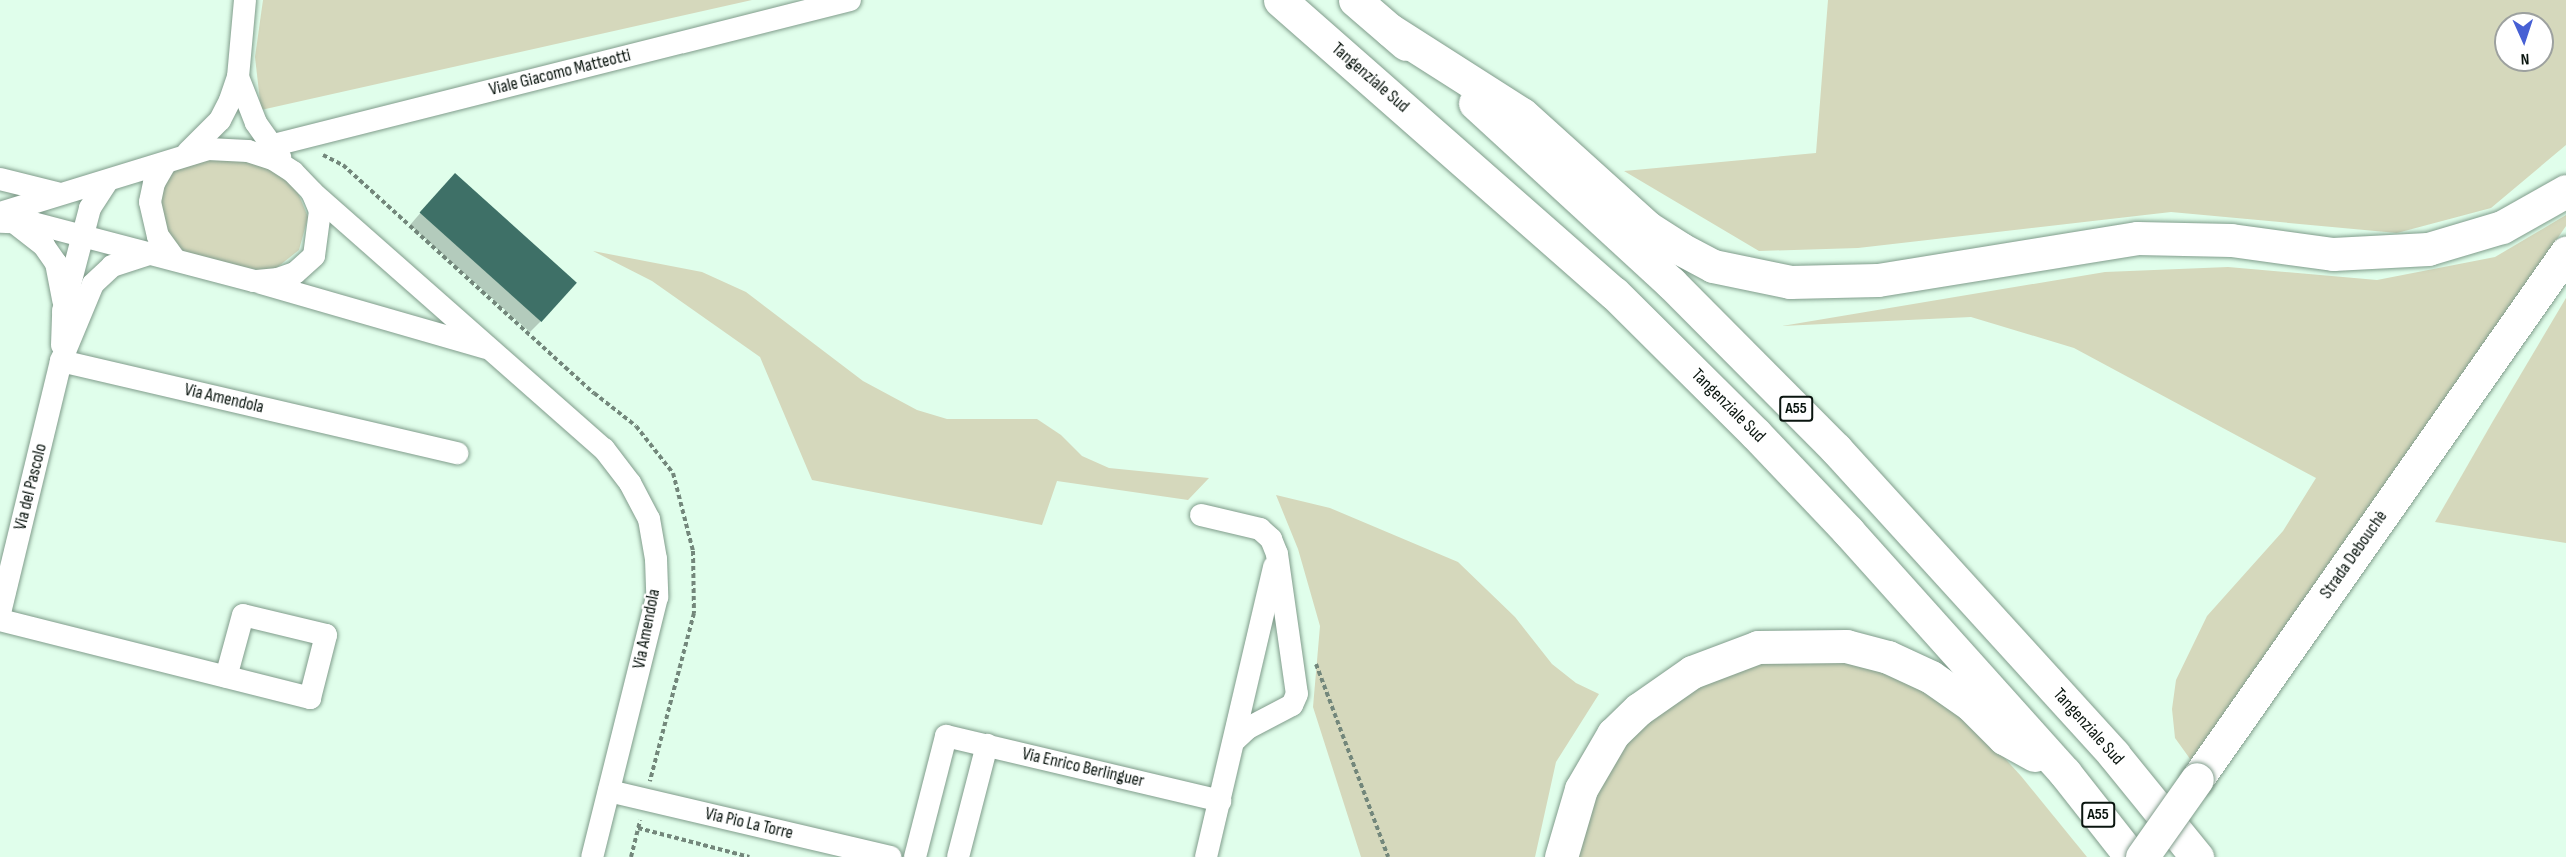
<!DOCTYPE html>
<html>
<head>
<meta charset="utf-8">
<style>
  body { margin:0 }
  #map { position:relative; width:2566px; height:857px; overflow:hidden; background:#e0feeb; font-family:"Sofia Sans Condensed",sans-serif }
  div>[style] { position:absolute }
  .green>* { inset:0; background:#d5d8bc }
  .shadow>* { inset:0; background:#0003 }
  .building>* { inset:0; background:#3e7067; transform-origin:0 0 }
  .path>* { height:4px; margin-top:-2px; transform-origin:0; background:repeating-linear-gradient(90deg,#73877b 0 4.5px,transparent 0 7.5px) }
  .roads { filter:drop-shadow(0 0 2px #809c8b) drop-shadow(0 0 2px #809c8b) }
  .minor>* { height:22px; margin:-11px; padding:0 11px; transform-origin:11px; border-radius:11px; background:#fff }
  .primary>* { height:33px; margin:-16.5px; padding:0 16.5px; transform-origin:16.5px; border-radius:16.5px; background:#fff }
  .motorway>* { height:33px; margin:-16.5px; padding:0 16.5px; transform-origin:16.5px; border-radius:16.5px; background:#fff }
  .bridges { filter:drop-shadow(0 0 2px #809c8b) drop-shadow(0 0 2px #809c8b) }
  .primary-bridge>* { height:33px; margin:-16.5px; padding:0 16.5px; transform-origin:16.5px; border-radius:16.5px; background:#fff }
  span { translate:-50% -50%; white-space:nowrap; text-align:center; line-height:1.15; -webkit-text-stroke:4.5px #fff; paint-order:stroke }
  .shield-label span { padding:2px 4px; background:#fff; border:2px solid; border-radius:4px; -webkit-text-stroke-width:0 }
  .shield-label { font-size:16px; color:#0a150f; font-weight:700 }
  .street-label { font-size:18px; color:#0a150f }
  .north { position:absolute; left:2494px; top:12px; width:60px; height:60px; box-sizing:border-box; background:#fff; border:2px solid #9da19f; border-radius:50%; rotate:177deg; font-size:16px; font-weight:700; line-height:24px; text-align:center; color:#0a150f }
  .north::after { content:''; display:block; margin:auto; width:21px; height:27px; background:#4760d4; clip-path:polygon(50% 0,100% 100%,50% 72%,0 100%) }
</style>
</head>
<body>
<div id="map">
  <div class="green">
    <i style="clip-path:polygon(263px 0,752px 0,261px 110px,255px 57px)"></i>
    <i style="clip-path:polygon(evenodd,1828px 0,2566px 0,2566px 145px,2491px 208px,2397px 233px,2171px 212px,1858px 248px,1759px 251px,1624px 171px,1816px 153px,1828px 0,2506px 24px,2542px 24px,2542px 60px,2506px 60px,2506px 24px)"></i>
    <i style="clip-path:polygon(202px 158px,268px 164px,296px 188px,308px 217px,299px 250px,270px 273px,180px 252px,166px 242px,160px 193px,172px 169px)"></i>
    <i style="clip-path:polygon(2566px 215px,2566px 226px,2193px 763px,2175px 738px,2172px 709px,2176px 680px,2207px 616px,2283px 531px,2316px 478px,2074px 348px,1971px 317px,1782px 326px,2105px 272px,2228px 267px,2377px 280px,2495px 257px)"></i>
    <i style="clip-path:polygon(593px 251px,702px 272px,746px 292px,863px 381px,917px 410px,947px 419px,1037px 419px,1061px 435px,1082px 456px,1109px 468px,1209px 478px,1188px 500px,1057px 481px,1042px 525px,812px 480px,760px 357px,652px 281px)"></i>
    <i style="clip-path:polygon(2566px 298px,2566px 543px,2435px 522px,2493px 421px)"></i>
    <i style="clip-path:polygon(1276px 495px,1330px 508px,1458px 562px,1515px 617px,1552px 664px,1576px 683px,1599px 694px,1556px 762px,1535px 857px,1361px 857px,1313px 707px,1320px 626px,1298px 549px)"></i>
    <i style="clip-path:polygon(1792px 657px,1842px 660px,1887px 670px,1966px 716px,2021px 776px,2087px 857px,1577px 857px,1593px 802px,1613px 761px,1643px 726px,1704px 681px,1749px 665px)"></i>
  </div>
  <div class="shadow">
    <i style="clip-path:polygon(443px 187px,542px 320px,530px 332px,410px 225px)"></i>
  </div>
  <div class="building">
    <i style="left:455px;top:173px;width:164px;height:53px;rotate:42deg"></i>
  </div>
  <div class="path">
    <i style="left:323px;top:155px;width:22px;rotate:27deg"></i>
    <i style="left:343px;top:165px;width:339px;rotate:42.3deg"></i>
    <i style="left:594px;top:393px;width:53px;rotate:38.2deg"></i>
    <i style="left:636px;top:426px;width:60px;rotate:51.8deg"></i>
    <i style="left:673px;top:473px;width:81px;rotate:75.6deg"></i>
    <i style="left:693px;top:551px;width:62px;rotate:89.1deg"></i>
    <i style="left:694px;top:613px;width:174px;rotate:104.7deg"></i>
    <i style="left:1316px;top:664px;width:206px;rotate:69.5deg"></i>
    <i style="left:638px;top:828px;width:115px;rotate:14.6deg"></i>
    <i style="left:631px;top:857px;width:38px;rotate:-76deg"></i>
  </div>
  <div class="roads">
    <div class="minor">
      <i style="left:238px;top:77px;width:49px;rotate:68.6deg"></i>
      <i style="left:256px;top:123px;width:42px;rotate:54.8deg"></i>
      <i style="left:270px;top:146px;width:598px;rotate:-14.13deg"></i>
      <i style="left:188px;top:152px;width:45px;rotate:-45deg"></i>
      <i style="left:220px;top:120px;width:22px;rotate:-63deg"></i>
      <i style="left:230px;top:100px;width:24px;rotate:-71deg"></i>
      <i style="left:238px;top:77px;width:77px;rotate:-84.8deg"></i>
      <i style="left:165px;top:164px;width:22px;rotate:120deg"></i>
      <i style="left:154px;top:183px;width:19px;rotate:102deg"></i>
      <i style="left:150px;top:202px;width:35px;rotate:77deg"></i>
      <i style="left:158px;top:236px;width:29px;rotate:54deg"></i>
      <i style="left:0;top:179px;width:59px;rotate:13.8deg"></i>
      <i style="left:312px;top:192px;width:389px;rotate:41.4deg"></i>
      <i style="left:604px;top:449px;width:43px;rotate:52.6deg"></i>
      <i style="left:630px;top:483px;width:41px;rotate:62.2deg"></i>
      <i style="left:649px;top:519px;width:41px;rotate:80.1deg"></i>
      <i style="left:656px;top:559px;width:38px;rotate:88deg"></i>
      <i style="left:657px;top:597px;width:268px;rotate:104deg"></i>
      <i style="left:0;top:213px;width:218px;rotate:-17.1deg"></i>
      <i style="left:208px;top:149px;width:40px;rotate:2.9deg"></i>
      <i style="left:248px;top:151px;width:26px;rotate:18deg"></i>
      <i style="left:273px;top:159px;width:24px;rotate:33deg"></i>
      <i style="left:293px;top:172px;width:28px;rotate:46deg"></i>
      <i style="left:312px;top:192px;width:21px;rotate:67deg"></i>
      <i style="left:320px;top:211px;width:45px;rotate:97.6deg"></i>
      <i style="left:314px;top:256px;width:25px;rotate:138deg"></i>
      <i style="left:295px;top:273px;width:18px;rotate:161deg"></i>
      <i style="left:278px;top:279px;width:24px;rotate:175deg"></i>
      <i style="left:254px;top:281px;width:228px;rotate:-165.3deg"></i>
      <i style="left:33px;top:223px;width:33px;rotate:-178deg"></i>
      <i style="left:15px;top:223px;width:37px;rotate:38deg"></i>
      <i style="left:44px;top:246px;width:21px;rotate:55deg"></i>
      <i style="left:56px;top:263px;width:38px;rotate:79deg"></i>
      <i style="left:261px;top:283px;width:234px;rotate:16.1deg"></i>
      <i style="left:62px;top:345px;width:34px;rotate:-88deg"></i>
      <i style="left:63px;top:311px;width:106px;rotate:-75.3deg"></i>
      <i style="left:90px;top:208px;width:31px;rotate:-57deg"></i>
      <i style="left:61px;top:361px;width:407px;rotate:13.1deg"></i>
      <i style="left:1201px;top:515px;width:61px;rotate:13.3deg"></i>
      <i style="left:1260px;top:529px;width:15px;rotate:42deg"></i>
      <i style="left:1271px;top:539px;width:16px;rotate:68deg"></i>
      <i style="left:1277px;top:554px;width:141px;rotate:81.9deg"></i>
      <i style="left:1297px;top:694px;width:12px;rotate:114deg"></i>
      <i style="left:1292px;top:705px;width:50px;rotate:152.4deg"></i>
      <i style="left:1248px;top:728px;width:19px;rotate:137deg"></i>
      <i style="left:0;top:613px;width:259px;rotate:-76.4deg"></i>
      <i style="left:61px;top:361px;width:83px;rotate:-67.4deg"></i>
      <i style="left:93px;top:284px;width:26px;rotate:-43deg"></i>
      <i style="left:112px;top:266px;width:38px;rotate:-18deg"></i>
      <i style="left:0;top:620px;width:320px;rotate:14.1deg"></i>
      <i style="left:310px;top:698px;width:65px;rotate:-75.7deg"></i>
      <i style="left:326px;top:635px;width:85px;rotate:-166.5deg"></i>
      <i style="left:243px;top:615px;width:64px;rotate:105.3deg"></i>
      <i style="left:609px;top:791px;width:289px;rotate:13.2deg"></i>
      <i style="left:915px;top:857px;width:125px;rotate:-75.6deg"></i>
      <i style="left:946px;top:736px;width:282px;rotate:13.3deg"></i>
      <i style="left:958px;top:857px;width:116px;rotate:-75.5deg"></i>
      <i style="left:1206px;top:857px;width:298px;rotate:-76.8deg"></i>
    </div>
    <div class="primary">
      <i style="left:2197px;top:779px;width:643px;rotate:-54.95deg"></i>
    </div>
    <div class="motorway">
      <i style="left:1280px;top:0;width:444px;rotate:41.3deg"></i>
      <i style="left:1614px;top:293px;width:200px;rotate:44.8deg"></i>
      <i style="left:1756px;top:434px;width:134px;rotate:46.5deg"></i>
      <i style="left:1848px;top:531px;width:325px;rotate:48.1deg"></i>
      <i style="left:2065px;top:773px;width:107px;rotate:51.8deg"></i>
      <i style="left:1355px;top:0;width:67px;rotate:40.8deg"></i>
      <i style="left:1390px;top:30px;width:156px;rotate:32.5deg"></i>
      <i style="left:1522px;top:114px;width:169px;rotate:42.1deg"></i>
      <i style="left:1647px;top:227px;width:40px;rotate:32.9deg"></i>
      <i style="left:1681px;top:249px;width:36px;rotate:28deg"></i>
      <i style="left:1713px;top:266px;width:79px;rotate:11.7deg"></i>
      <i style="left:1790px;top:282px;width:88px;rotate:-1.3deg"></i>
      <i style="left:1878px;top:280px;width:262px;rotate:-9.2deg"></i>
      <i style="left:2137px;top:238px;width:94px;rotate:1.2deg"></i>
      <i style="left:2231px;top:240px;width:103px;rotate:7.8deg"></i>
      <i style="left:2333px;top:254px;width:95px;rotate:-3deg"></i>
      <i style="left:2428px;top:249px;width:77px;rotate:-16.6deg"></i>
      <i style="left:2502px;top:227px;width:73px;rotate:-29.4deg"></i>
      <i style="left:1475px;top:103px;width:266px;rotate:42.6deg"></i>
      <i style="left:1671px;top:283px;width:234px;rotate:45.2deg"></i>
      <i style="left:1836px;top:449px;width:413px;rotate:47.7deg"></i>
      <i style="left:2114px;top:755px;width:132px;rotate:50.9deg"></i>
      <i style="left:1561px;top:857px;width:71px;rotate:-73.6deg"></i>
      <i style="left:1581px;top:789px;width:64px;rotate:-59.8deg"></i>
      <i style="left:1613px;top:734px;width:36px;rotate:-44deg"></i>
      <i style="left:1639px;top:709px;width:65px;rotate:-34.9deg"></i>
      <i style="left:1692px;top:672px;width:71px;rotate:-20.7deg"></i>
      <i style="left:1758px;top:647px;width:88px;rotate:-0.7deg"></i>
      <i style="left:1846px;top:646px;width:43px;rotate:14.7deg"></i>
      <i style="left:1888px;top:657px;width:47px;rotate:24.9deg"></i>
      <i style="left:1931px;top:677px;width:49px;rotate:35deg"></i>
      <i style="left:1971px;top:705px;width:47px;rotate:45deg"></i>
      <i style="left:2004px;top:738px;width:35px;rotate:29deg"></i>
    </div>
  </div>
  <div class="bridges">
    <div class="primary-bridge">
      <i style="left:2142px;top:857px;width:95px;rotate:-54.8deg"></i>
    </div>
  </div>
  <div class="shield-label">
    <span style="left:1796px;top:409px">A55</span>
    <span style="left:2098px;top:815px">A55</span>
  </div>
  <div class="street-label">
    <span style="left:560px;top:73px;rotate:-14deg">Viale Giacomo Matteotti</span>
    <span style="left:1370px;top:78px;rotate:41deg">Tangenziale Sud</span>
    <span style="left:224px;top:399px;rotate:13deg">Via Amendola</span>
    <span style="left:1728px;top:406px;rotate:45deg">Tangenziale Sud</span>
    <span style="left:31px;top:487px;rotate:-76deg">Via del Pascolo</span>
    <span style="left:2354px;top:555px;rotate:-55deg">Strada Debouchè</span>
    <span style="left:647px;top:629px;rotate:-79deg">Via Amendola</span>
    <span style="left:2088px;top:727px;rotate:48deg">Tangenziale Sud</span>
    <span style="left:1083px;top:768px;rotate:13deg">Via Enrico Berlinguer</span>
    <span style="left:749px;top:824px;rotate:13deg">Via Pio La Torre</span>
  </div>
  <div class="north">N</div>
</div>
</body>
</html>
